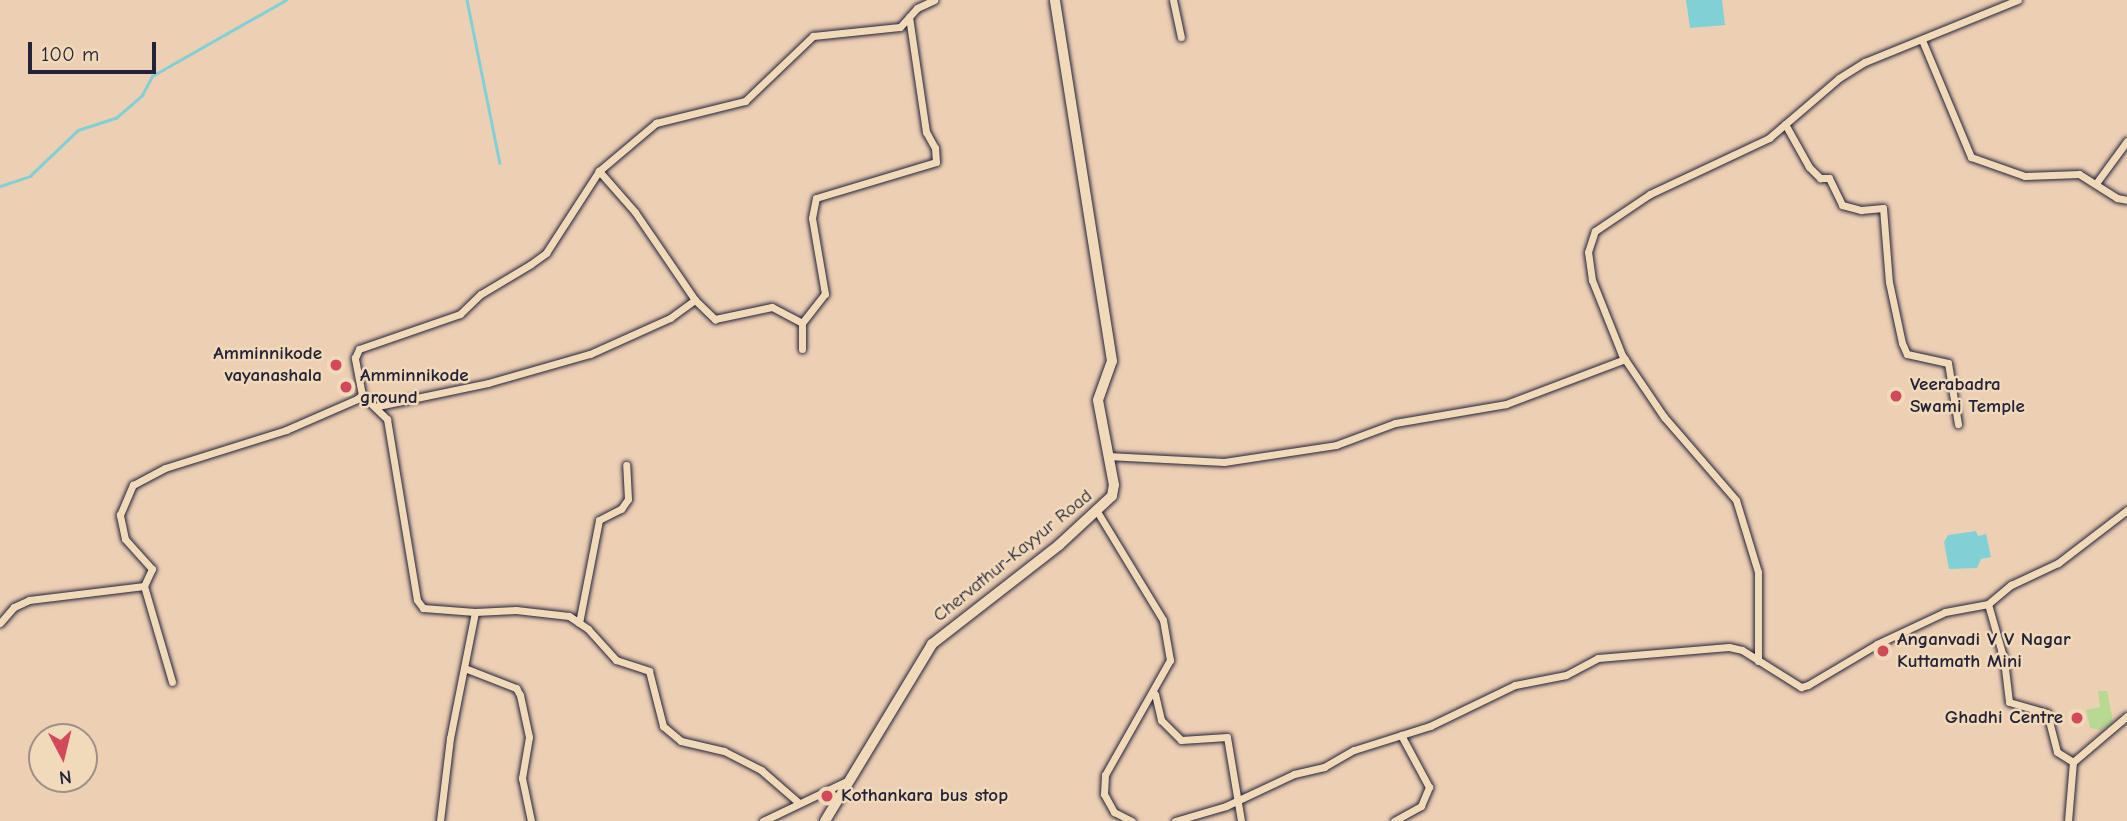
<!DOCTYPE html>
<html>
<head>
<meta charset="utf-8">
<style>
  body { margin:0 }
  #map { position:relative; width:2127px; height:821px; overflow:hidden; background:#edcfb4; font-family:"Comic Neue",sans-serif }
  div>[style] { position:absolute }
  .green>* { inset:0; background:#b8d992 }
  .water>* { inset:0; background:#80d1d6 }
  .stream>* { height:2.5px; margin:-1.25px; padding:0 1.25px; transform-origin:1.25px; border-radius:1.25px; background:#80d1d6 }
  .roads { filter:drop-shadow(0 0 2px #22223b) drop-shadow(0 0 2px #22223b) }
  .street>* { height:7px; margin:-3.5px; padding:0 3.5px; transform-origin:3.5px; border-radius:3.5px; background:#f1dab9 }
  .secondary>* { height:10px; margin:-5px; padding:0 5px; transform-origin:5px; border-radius:5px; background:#f1dab9 }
  .dots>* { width:19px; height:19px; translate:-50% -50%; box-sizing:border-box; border:4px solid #f1dab9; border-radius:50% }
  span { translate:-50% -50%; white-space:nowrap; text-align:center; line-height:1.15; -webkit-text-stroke:5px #f1dab9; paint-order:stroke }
  .poi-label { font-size:19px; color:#22223b; font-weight:700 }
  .right { translate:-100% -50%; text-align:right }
  .left { translate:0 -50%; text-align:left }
  .street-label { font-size:19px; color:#22223b }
  .north { position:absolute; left:28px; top:723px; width:70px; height:70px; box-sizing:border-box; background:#f1dab9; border:2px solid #9e9087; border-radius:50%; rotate:173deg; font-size:19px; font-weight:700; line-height:28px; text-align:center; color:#22223b }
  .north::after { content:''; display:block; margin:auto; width:24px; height:32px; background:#d1495b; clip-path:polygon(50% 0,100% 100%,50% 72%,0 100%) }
  .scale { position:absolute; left:28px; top:42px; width:128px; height:32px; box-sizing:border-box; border:4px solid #22223b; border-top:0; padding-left:9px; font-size:21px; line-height:24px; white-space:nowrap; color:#22223b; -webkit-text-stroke:5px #f1dab9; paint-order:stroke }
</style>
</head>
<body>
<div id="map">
  <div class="green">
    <i style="clip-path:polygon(2098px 691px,2107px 691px,2113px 722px,2101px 730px,2090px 728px,2086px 710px,2100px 707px)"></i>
  </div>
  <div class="water">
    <i style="clip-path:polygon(1686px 0,1722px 0,1725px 25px,1690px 28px)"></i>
    <i style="clip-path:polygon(1976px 531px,1978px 536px,1986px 534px,1991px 557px,1981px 559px,1977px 568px,1949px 569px,1944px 542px,1948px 535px)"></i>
  </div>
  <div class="stream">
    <i style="left:467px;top:0;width:166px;rotate:78.6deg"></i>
    <i style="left:0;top:186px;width:32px;rotate:-18deg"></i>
    <i style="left:30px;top:176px;width:66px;rotate:-43.8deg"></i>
    <i style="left:78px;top:130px;width:40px;rotate:-18deg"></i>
    <i style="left:116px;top:118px;width:35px;rotate:-41deg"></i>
    <i style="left:142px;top:95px;width:21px;rotate:-62deg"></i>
    <i style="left:152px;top:76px;width:154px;rotate:-29.6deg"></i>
  </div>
  <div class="roads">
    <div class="street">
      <i style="left:1173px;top:0;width:38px;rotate:78deg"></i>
      <i style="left:1922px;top:40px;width:127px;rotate:67.3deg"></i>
      <i style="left:1971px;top:157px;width:57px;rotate:19.4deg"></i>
      <i style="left:2025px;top:176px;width:54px;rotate:-2.1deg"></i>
      <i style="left:2079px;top:174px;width:45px;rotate:32.3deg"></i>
      <i style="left:2117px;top:198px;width:10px;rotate:11deg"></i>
      <i style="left:1785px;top:124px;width:49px;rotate:60.8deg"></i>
      <i style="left:1809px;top:167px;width:16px;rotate:45deg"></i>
      <i style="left:1820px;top:178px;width:9px"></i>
      <i style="left:1829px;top:178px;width:30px;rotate:64deg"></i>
      <i style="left:1842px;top:205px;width:20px;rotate:15deg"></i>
      <i style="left:1861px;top:210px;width:22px;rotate:-5deg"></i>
      <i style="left:1883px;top:208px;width:74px;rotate:85.4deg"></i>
      <i style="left:1889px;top:282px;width:62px;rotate:78deg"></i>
      <i style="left:1902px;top:343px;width:12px;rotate:66deg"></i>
      <i style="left:1907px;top:354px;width:42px;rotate:12.4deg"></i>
      <i style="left:1948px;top:363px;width:62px;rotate:80.7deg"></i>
      <i style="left:2097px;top:182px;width:51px;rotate:-53.8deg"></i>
      <i style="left:695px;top:300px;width:28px;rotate:44deg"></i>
      <i style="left:715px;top:319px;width:58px;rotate:-11.9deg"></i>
      <i style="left:772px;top:307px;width:34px;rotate:28deg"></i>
      <i style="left:802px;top:349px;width:26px;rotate:-90deg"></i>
      <i style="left:802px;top:323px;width:37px;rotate:-52deg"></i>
      <i style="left:825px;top:294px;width:77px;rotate:-99.7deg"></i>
      <i style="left:812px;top:218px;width:20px;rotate:-79deg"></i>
      <i style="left:816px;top:198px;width:125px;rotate:-16.7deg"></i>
      <i style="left:936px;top:162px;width:14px;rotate:-94deg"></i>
      <i style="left:935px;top:148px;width:18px;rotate:-119deg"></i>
      <i style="left:926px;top:132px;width:116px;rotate:-98.4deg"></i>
      <i style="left:362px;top:395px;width:35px;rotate:44deg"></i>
      <i style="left:387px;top:419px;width:183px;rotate:80.6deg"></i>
      <i style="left:417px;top:600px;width:10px;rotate:53deg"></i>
      <i style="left:423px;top:608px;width:52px;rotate:4.4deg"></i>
      <i style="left:475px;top:612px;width:128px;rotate:101.2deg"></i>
      <i style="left:450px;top:738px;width:84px;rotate:96.9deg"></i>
      <i style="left:378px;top:406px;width:112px;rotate:-11.8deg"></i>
      <i style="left:488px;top:383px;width:106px;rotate:-15.9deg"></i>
      <i style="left:590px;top:354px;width:88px;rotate:-24.2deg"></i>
      <i style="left:670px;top:318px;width:31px;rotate:-36deg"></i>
      <i style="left:695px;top:300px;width:107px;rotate:-124.3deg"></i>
      <i style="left:635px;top:212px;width:55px;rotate:-131.3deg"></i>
      <i style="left:1107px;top:456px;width:117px;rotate:2.9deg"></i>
      <i style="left:1224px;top:462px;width:113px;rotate:-8.6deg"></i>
      <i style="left:1336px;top:445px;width:63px;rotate:-20.4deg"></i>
      <i style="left:1395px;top:423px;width:113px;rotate:-9.7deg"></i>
      <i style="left:1506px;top:404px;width:127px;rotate:-20.7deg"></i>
      <i style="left:1098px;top:513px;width:125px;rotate:58.7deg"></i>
      <i style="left:1163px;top:620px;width:41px;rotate:80.1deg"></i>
      <i style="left:1170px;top:660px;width:132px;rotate:119.5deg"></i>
      <i style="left:1105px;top:775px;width:19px;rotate:93deg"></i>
      <i style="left:1104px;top:794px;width:21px;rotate:61deg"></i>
      <i style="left:1114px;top:812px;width:20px;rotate:27deg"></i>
      <i style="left:144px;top:586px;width:100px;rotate:73.7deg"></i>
      <i style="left:1988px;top:604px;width:58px;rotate:74.1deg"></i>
      <i style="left:2004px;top:660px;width:42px;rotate:83.2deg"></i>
      <i style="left:2009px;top:702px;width:40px;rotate:16deg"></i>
      <i style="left:2047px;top:713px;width:40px;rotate:75.6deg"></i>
      <i style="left:2057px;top:752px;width:19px;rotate:32deg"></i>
      <i style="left:475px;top:612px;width:41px;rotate:-2.8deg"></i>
      <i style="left:516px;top:610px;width:53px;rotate:6.5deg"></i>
      <i style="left:569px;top:616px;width:23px;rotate:34deg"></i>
      <i style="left:588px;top:629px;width:42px;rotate:47.9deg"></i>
      <i style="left:616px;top:660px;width:35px;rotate:18deg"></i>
      <i style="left:649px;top:671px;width:57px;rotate:75.7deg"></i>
      <i style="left:663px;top:726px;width:23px;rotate:40deg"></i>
      <i style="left:681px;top:741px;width:44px;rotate:13.1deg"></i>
      <i style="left:724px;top:751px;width:42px;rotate:27.2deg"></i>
      <i style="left:761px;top:770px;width:49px;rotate:40.9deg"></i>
      <i style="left:0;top:623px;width:21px;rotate:-49deg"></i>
      <i style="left:14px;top:607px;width:17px;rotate:-25deg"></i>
      <i style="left:29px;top:600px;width:116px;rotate:-6.9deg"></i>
      <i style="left:144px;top:586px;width:19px;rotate:-65deg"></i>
      <i style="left:152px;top:569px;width:40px;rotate:-132deg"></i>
      <i style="left:125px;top:539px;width:25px;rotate:-102deg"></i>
      <i style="left:120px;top:515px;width:33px;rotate:-67deg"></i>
      <i style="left:133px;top:485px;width:36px;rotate:-28deg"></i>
      <i style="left:165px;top:468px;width:127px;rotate:-17.4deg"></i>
      <i style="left:286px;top:430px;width:77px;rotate:-23.6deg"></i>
      <i style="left:357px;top:399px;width:6px;rotate:-39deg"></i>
      <i style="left:362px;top:395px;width:38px;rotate:-101deg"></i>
      <i style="left:355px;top:358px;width:10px;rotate:-66deg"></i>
      <i style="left:359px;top:349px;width:107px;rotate:-19.1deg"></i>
      <i style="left:460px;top:314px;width:29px;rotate:-44deg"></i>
      <i style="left:481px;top:294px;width:58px;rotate:-31deg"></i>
      <i style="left:531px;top:264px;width:19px;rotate:-36deg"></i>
      <i style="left:546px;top:253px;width:98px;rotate:-57.1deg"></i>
      <i style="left:599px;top:171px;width:75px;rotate:-40.1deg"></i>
      <i style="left:656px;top:123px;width:92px;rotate:-13.9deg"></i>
      <i style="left:745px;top:101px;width:94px;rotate:-43.7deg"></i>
      <i style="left:813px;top:36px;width:87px;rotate:-5.9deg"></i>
      <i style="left:900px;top:27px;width:25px;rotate:-48deg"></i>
      <i style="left:917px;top:8px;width:19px;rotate:-25deg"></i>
      <i style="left:579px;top:623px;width:105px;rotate:-79deg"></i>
      <i style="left:599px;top:520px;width:25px;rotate:-27deg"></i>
      <i style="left:621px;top:509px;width:12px;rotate:-55deg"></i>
      <i style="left:628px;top:499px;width:34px;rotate:-93deg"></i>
      <i style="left:1758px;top:661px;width:89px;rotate:-90deg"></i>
      <i style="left:1758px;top:572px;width:75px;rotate:-107deg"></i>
      <i style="left:1736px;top:500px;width:110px;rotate:-130.9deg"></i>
      <i style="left:1664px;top:417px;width:75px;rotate:-124.1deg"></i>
      <i style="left:1622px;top:355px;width:81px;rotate:-111.8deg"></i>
      <i style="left:1592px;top:280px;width:28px;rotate:-98deg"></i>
      <i style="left:1588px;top:252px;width:22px;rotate:-72deg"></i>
      <i style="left:1595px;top:231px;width:66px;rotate:-33.9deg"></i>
      <i style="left:1650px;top:194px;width:132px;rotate:-25.2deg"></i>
      <i style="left:1769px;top:138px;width:92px;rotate:-40.6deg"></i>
      <i style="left:1839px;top:78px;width:31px;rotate:-32deg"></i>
      <i style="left:1865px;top:62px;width:165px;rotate:-22.1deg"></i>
      <i style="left:467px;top:669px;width:53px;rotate:21.2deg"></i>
      <i style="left:516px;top:688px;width:8px;rotate:60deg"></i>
      <i style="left:520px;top:695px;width:43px;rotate:77.9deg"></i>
      <i style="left:529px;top:737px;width:42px;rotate:99.7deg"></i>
      <i style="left:522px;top:778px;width:44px;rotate:78.2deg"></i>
      <i style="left:1155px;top:694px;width:27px;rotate:77deg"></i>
      <i style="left:1161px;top:720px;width:28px;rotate:45deg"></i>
      <i style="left:1181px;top:740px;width:46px;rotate:-3.7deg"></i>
      <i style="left:1227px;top:737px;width:85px;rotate:80.5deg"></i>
      <i style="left:763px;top:821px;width:93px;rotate:-25.5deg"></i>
      <i style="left:1175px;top:821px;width:53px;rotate:-16.4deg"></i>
      <i style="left:1226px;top:806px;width:75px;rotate:-25.2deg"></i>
      <i style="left:1294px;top:774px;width:31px;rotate:-13deg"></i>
      <i style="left:1324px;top:767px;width:34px;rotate:-30deg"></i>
      <i style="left:1354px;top:750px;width:80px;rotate:-17.5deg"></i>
      <i style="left:1430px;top:726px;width:94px;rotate:-25.8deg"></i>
      <i style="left:1515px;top:685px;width:52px;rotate:-11.1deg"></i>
      <i style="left:1566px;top:675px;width:36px;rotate:-28deg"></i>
      <i style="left:1598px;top:658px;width:131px;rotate:-4.8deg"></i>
      <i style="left:1729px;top:647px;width:13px;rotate:13deg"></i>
      <i style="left:1742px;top:650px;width:70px;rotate:32.1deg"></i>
      <i style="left:1801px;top:687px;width:7px;rotate:-16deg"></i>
      <i style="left:1808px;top:685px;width:80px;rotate:-30.7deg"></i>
      <i style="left:1877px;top:644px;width:75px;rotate:-25.2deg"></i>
      <i style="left:1945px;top:612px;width:44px;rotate:-10.5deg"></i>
      <i style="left:1988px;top:604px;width:30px;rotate:-40deg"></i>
      <i style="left:2011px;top:585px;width:52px;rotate:-25.1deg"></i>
      <i style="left:2058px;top:563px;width:87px;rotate:-37.5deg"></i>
      <i style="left:1394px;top:821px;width:31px;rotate:-29deg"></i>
      <i style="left:1421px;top:806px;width:21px;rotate:-67deg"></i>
      <i style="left:1429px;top:787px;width:59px;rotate:-118.3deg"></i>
      <i style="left:2068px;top:821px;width:59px;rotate:-85.2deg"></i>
      <i style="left:2073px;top:762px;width:71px;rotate:-40.4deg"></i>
    </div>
    <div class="secondary">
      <i style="left:825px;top:821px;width:207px;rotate:-58.8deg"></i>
      <i style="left:932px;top:644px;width:161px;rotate:-37.9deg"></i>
      <i style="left:1059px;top:545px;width:72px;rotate:-42.8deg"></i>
      <i style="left:1112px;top:496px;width:11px;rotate:-80deg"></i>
      <i style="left:1114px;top:485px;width:86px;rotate:-100.7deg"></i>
      <i style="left:1098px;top:400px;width:41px;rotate:-70.3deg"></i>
      <i style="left:1112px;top:361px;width:365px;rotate:-99deg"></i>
    </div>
  </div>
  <div class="dots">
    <i style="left:336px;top:365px;background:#d1495b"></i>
    <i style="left:346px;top:387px;background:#d1495b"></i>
    <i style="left:1896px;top:396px;background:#d1495b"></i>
    <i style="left:1883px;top:651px;background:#d1495b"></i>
    <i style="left:2077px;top:718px;background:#d1495b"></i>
    <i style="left:827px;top:796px;background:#d1495b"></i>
  </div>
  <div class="poi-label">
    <span class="right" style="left:322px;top:365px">Amminnikode<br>vayanashala</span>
    <span class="left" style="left:360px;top:387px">Amminnikode<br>ground</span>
    <span class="left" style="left:1910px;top:396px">Veerabadra<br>Swami Temple</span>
    <span class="left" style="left:1897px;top:651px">Anganvadi V V Nagar<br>Kuttamath Mini</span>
    <span class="right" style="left:2063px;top:718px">Ghadhi Centre</span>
    <span class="left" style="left:841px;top:796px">Kothankara bus stop</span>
  </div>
  <div class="street-label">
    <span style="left:1013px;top:556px;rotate:-39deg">Chervathur-Kayyur Road</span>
  </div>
  <div class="north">N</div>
  <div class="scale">100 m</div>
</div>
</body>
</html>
